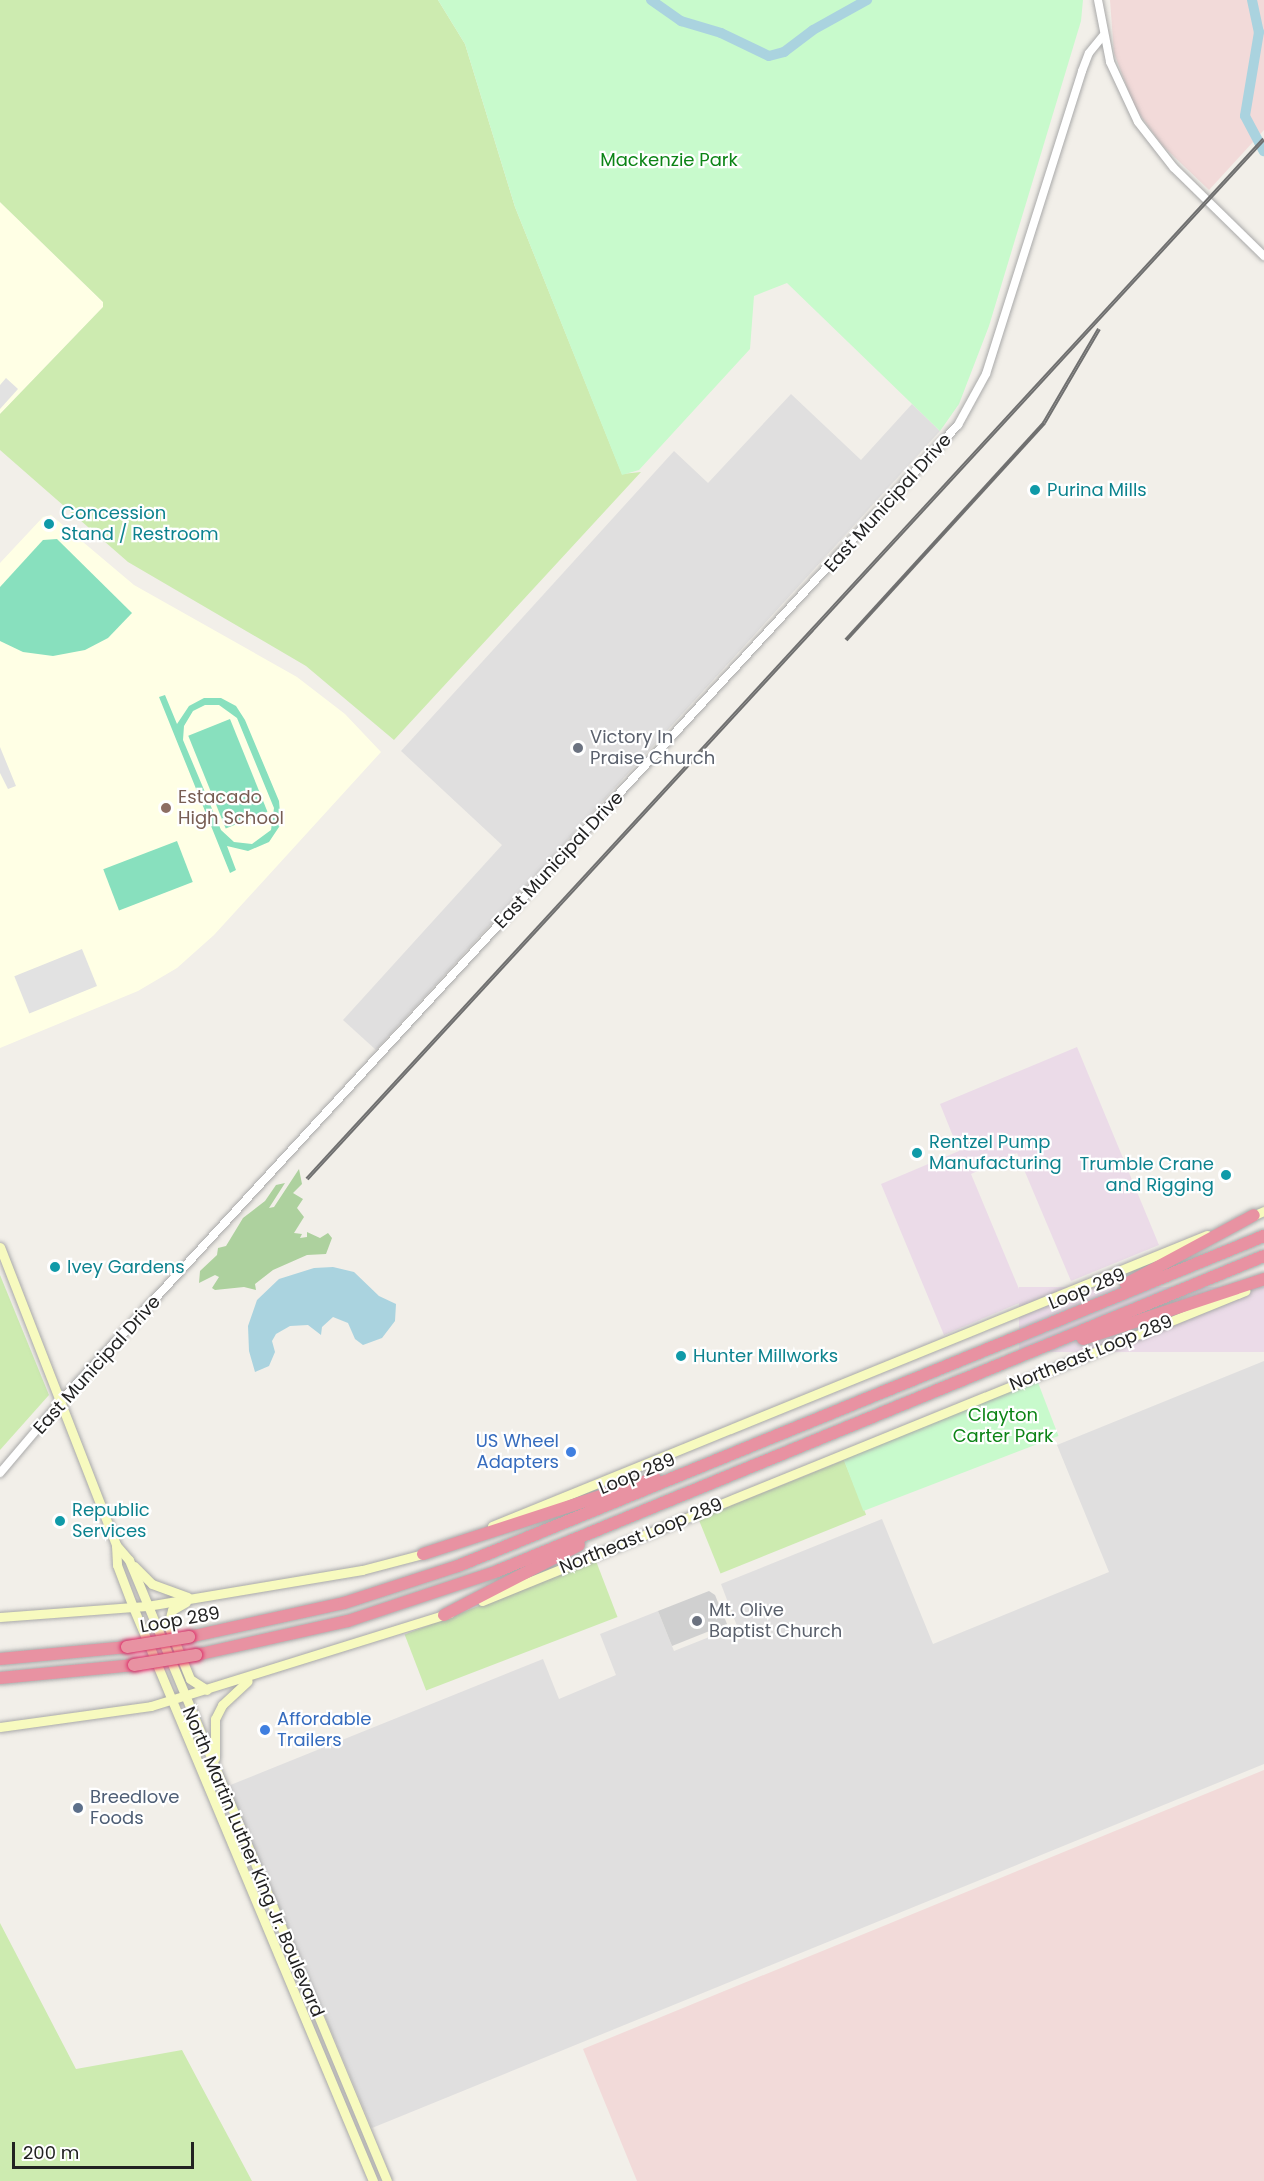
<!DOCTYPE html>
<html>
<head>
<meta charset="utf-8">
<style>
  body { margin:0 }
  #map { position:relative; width:1264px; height:2181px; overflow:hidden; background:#f2efe9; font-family:Poppins,sans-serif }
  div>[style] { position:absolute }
  .residential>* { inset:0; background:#e0dfdf }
  .commercial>* { inset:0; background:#f2dad9 }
  .industrial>* { inset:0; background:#ebdbe8; transform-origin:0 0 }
  .education>* { inset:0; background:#ffffe5 }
  .religious>* { inset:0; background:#d0d0d0 }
  .grass>* { inset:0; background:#cdebb0; transform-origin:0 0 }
  .forest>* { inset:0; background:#add19e }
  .park>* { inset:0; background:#c8facc; transform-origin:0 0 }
  .pitch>* { inset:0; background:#88e0be; transform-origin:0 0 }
  .parking>* { inset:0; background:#e2e2e2; transform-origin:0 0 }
  .water>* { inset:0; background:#aad3df }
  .river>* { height:10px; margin:-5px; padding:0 5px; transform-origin:5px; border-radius:5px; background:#aad3df }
  .roads { filter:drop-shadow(0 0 2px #a9a9a9) drop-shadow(0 0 2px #a9a9a9) }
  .tertiary>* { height:8px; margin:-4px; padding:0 4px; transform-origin:4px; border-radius:4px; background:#fff }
  .secondary>* { height:9px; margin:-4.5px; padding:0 4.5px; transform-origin:4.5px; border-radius:4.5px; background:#f7fabf }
  .motorway>* { height:12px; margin:-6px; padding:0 6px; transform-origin:6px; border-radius:6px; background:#e892a2 }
  .rail>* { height:4px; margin-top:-2px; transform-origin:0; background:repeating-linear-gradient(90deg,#fff 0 4.5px,#707070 0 9px); box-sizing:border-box; border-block:2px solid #707070 }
  .bridges { filter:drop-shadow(0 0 2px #dc2a67) drop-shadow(0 0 2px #dc2a67) }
  .motorway-bridge>* { height:12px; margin:-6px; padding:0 6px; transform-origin:6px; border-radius:6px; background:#e892a2 }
  .dots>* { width:16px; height:16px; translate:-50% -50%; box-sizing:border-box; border:3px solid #fff; border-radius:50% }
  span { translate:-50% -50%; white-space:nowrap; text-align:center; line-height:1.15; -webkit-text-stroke:4.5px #fff; paint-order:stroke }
  .park-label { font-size:18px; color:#0c8416 }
  .culture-label { font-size:18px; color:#0d838f }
  .left { translate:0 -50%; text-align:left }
  .right { translate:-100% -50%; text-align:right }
  .street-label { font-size:18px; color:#222 }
  .worship-label { font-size:18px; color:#5b616d }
  .education-label { font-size:18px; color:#785e54 }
  .shop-label { font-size:18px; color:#366cbe }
  .service-label { font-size:18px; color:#4e5e75 }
  .scale { position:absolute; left:12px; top:2142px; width:182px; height:27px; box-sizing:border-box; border:3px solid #222; border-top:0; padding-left:8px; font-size:18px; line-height:21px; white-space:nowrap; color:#222; -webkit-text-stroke:4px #fff; paint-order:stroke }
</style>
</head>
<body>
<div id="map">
  <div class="residential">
    <i style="clip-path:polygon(791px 394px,861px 460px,912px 404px,940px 431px,376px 1050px,343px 1020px,502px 845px,401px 751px,674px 451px,708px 483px)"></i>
    <i style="clip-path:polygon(1264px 1361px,1264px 1764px,372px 2128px,228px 1786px,543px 1659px,559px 1699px,616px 1675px,600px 1634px,658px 1611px,674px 1651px,737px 1626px,721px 1584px,882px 1519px,933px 1644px,1109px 1572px,1057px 1445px)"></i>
  </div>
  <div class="commercial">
    <i style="clip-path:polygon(1110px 0,1264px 0,1264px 130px,1209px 190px,1162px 145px,1135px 108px,1114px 53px)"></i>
    <i style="clip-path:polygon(1264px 1770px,1264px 2181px,637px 2181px,583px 2049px)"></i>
  </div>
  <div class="industrial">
    <i style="clip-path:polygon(1077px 1047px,1159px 1245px,1071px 1281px,1017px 1153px,971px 1174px,1024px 1301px,944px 1335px,881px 1184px,959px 1151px,940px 1104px)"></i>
    <i style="left:1264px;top:1287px;width:65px;height:245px;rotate:90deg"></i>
  </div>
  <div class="education">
    <i style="clip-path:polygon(0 202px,103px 302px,103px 307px,0 414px)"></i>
    <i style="clip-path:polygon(51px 515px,134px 585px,297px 677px,345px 714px,381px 752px,214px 935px,177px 968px,138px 991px,0 1048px,0 563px,43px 517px)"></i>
  </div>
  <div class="religious">
    <i style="clip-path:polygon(709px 1591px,715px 1595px,727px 1624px,672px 1646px,658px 1611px)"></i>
  </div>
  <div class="grass">
    <i style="clip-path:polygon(0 0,438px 0,465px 44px,515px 207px,622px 474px,641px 472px,394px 740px,306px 666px,128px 562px,0 450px,0 414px,103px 307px,103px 302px,0 202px)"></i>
    <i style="clip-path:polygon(0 1275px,49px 1395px,0 1450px)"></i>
    <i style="left:844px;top:1460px;width:59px;height:157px;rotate:68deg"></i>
    <i style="left:596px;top:1561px;width:60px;height:205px;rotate:69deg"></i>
    <i style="clip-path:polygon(0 1923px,76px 2069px,182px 2050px,252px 2181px,0 2181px)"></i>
  </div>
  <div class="forest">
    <i style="clip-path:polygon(299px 1169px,302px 1184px,293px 1193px,303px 1199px,297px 1208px,304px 1217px,294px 1233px,302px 1234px,300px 1238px,307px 1237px,307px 1232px,320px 1238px,328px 1233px,332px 1238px,326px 1254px,307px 1255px,273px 1270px,255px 1284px,256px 1290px,244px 1287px,215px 1290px,212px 1288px,219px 1277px,215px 1275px,199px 1283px,200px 1271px,217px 1255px,218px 1248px,226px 1246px,243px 1218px,265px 1201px,276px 1185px,285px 1183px,269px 1208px,274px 1207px)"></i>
  </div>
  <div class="park">
    <i style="clip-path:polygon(438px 0,1083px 0,1081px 21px,989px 326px,959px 404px,940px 431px,787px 283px,754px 296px,750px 349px,639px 470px,622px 475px,515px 207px,465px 44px)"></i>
    <i style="left:1037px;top:1380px;width:60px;height:209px;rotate:69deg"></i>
  </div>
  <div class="pitch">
    <i style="clip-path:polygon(57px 539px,132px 613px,108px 638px,85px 650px,53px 656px,23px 652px,0 641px,0 587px,43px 540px)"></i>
    <i style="clip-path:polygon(evenodd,165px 695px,177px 724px,189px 706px,204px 698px,221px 698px,236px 706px,245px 720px,279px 801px,281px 824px,269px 842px,248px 851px,227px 846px,236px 870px,230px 873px,159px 697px,165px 695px,219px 705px,237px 718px,274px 808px,271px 830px,252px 844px,234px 842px,221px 830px,183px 740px,184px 726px,193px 711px,205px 705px,219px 705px)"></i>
    <i style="left:230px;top:719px;width:100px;height:45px;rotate:68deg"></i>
    <i style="left:177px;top:841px;width:44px;height:79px;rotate:69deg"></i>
  </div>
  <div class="parking">
    <i style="clip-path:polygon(6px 378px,18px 389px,0 409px,0 385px)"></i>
    <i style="clip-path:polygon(0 747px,16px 786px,8px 789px,0 773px)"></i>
    <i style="left:82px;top:949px;width:40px;height:73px;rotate:68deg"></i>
  </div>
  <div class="water">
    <i style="clip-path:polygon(314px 1268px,333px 1267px,354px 1272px,379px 1296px,396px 1304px,395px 1321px,382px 1338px,363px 1345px,355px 1339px,348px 1323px,333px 1317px,322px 1327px,321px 1335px,308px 1325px,290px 1326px,276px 1334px,272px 1341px,275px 1352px,269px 1366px,255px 1372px,249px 1351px,248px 1326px,257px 1300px,279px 1279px)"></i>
  </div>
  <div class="river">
    <i style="left:651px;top:0;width:37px;rotate:35deg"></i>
    <i style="left:681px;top:21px;width:42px;rotate:16.7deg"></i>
    <i style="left:721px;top:33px;width:53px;rotate:25.6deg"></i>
    <i style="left:769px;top:56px;width:16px;rotate:-15deg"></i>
    <i style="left:784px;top:52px;width:36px;rotate:-37deg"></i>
    <i style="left:813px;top:30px;width:62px;rotate:-29.1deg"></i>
    <i style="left:1252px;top:0;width:33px;rotate:78deg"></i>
    <i style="left:1259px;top:32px;width:85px;rotate:99.5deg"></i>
    <i style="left:1245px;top:116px;width:40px;rotate:62deg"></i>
  </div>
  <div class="roads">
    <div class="tertiary">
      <i style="left:1098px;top:0;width:63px;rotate:79deg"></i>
      <i style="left:1110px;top:62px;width:66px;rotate:65deg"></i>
      <i style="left:1138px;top:122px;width:58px;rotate:52deg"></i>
      <i style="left:1174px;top:168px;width:126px;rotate:44.4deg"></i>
      <i style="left:0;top:1473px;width:94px;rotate:-49.7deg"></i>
      <i style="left:61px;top:1401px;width:1326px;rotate:-47.42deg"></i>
      <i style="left:958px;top:425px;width:58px;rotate:-61.2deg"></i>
      <i style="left:986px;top:374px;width:318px;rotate:-72.4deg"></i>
      <i style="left:1082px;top:71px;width:19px;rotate:-69deg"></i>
      <i style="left:1089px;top:53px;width:22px;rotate:-51deg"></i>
    </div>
    <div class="secondary">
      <i style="left:1248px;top:1218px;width:17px;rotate:-24deg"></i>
      <i style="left:0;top:1247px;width:320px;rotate:68.7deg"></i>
      <i style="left:116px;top:1545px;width:20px;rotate:87deg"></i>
      <i style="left:117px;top:1565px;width:45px;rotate:69.1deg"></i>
      <i style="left:133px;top:1607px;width:622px;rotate:67.31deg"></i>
      <i style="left:492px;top:1526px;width:772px;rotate:-22.15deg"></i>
      <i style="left:116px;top:1545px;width:20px;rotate:49deg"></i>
      <i style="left:129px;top:1560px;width:672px;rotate:67.44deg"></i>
      <i style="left:134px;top:1566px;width:25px;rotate:45deg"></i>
      <i style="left:152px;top:1584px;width:38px;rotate:20deg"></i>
      <i style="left:482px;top:1601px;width:824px;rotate:-22.11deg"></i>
      <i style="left:186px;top:1602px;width:16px;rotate:150deg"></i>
      <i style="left:172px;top:1610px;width:16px;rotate:105deg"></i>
      <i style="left:168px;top:1625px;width:58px;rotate:67.8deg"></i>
      <i style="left:190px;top:1679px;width:20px;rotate:33deg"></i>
      <i style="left:0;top:1617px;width:147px;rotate:-4.3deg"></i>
      <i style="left:147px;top:1606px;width:218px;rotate:-9.5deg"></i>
      <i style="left:362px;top:1570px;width:67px;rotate:-14.7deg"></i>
      <i style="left:0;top:1727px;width:152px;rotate:-7.9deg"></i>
      <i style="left:151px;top:1706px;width:313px;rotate:-17.3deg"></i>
      <i style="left:215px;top:1758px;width:39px;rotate:-90deg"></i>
      <i style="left:215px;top:1719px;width:16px;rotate:-63deg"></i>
      <i style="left:222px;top:1705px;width:35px;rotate:-43deg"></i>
    </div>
    <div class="motorway">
      <i style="left:1126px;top:1284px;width:145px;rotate:-28.3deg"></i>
      <i style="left:1083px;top:1339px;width:191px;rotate:-18.3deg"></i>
      <i style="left:423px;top:1554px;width:244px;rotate:-18.1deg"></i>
      <i style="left:444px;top:1615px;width:152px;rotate:-27.4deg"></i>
      <i style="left:189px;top:1637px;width:159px;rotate:-12.4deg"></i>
      <i style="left:344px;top:1603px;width:120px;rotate:-18deg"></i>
      <i style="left:458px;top:1566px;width:871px;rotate:-22.27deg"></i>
      <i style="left:196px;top:1655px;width:156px;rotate:-12.6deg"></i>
      <i style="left:348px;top:1621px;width:155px;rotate:-18.4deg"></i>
      <i style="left:495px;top:1572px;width:831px;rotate:-22.34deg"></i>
      <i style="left:0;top:1659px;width:128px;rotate:-5.4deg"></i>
      <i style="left:0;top:1678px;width:135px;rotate:-5.5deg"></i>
    </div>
  </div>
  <div class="rail">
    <i style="left:846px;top:640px;width:294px;rotate:-47.6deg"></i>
    <i style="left:1044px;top:423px;width:109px;rotate:-59.7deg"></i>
    <i style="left:307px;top:1179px;width:1413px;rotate:-47.38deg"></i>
  </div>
  <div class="bridges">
    <div class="motorway-bridge">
      <i style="left:127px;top:1647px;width:63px;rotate:-9.2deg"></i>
      <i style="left:134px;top:1665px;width:63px;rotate:-9.2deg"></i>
    </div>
  </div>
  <div class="dots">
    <i style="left:1035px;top:490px;background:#0f9aa8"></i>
    <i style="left:49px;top:524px;background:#0f9aa8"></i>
    <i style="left:578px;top:748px;background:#6b7280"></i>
    <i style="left:166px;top:808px;background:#8d6e63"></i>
    <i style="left:917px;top:1153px;background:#0f9aa8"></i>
    <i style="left:1226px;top:1175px;background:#0f9aa8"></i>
    <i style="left:55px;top:1267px;background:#0f9aa8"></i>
    <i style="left:681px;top:1356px;background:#0f9aa8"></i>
    <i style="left:571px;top:1452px;background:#3f7fe0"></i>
    <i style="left:60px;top:1521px;background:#0f9aa8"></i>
    <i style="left:697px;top:1621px;background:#6b7280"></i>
    <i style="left:265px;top:1730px;background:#3f7fe0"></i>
    <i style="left:78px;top:1808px;background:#5c6f8a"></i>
  </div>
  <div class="park-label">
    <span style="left:669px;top:160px">Mackenzie Park</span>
    <span style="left:1003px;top:1426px">Clayton<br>Carter Park</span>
  </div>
  <div class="culture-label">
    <span class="left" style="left:1047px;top:490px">Purina Mills</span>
    <span class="left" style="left:61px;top:524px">Concession<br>Stand / Restroom</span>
    <span class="left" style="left:929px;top:1153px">Rentzel Pump<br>Manufacturing</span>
    <span class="right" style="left:1214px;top:1175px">Trumble Crane<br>and Rigging</span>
    <span class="left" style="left:67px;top:1267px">Ivey Gardens</span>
    <span class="left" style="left:693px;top:1356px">Hunter Millworks</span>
    <span class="left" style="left:72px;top:1521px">Republic<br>Services</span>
  </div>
  <div class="street-label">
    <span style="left:888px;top:503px;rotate:-48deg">East Municipal Drive</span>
    <span style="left:559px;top:860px;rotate:-47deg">East Municipal Drive</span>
    <span style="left:1087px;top:1289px;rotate:-22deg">Loop 289</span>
    <span style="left:1091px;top:1353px;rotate:-22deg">Northeast Loop 289</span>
    <span style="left:97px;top:1365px;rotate:-48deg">East Municipal Drive</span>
    <span style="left:637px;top:1474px;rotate:-22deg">Loop 289</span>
    <span style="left:641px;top:1536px;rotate:-22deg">Northeast Loop 289</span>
    <span style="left:180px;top:1620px;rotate:-10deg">Loop 289</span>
    <span style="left:253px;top:1862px;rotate:67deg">North Martin Luther King Jr. Boulevard</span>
  </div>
  <div class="worship-label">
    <span class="left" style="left:590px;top:748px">Victory In<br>Praise Church</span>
    <span class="left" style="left:709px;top:1621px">Mt. Olive<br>Baptist Church</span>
  </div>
  <div class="education-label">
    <span class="left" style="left:178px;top:808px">Estacado<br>High School</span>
  </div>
  <div class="shop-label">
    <span class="right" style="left:559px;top:1452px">US Wheel<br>Adapters</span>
    <span class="left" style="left:277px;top:1730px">Affordable<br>Trailers</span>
  </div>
  <div class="service-label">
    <span class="left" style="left:90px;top:1808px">Breedlove<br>Foods</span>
  </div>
  <div class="scale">200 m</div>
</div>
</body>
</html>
